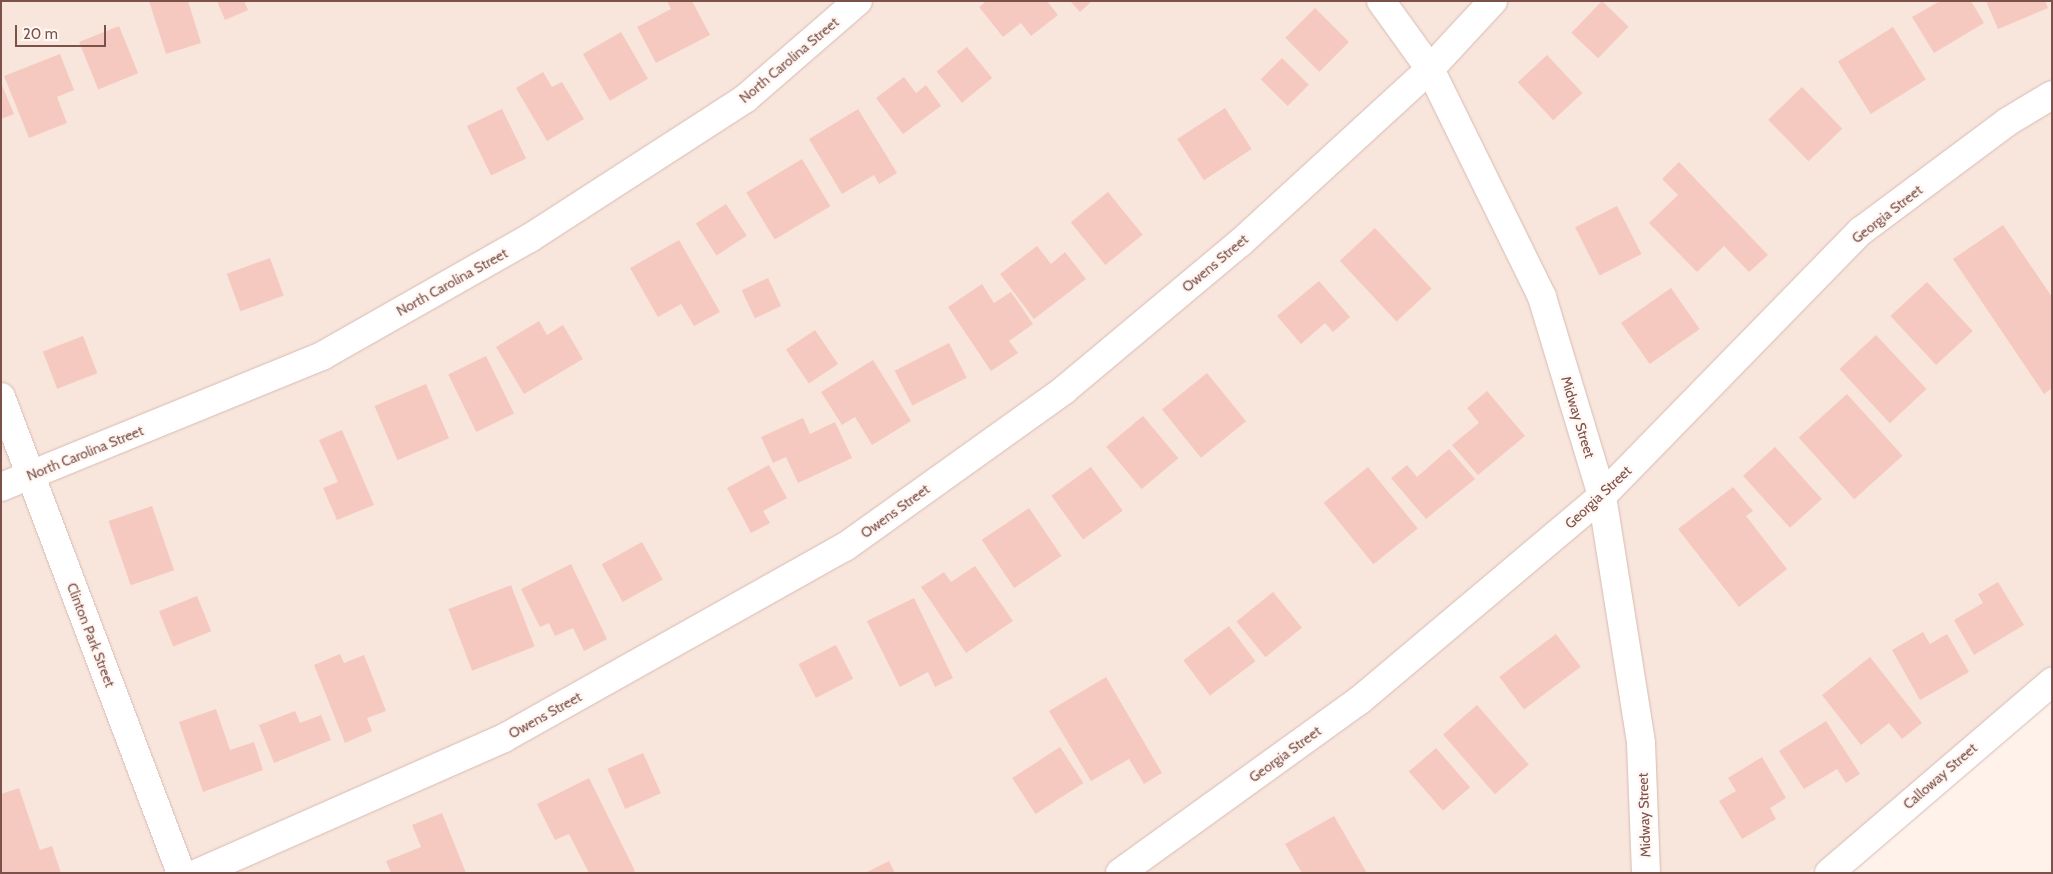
<!DOCTYPE html>
<html>
<head>
<meta charset="utf-8">
<style>
  body { margin:0 }
  #map { position:relative; width:2053px; height:874px; overflow:hidden; background:#fef2eb; font-family:Cabin,sans-serif }
  div>[style] { position:absolute }
  .residential>* { inset:0; background:#f8e5db }
  .building>* { inset:0; background:#f6c9c0; transform-origin:0 0 }
  .roads { filter:drop-shadow(0 0 1px #d6bbb3) drop-shadow(0 0 1px #d6bbb3) }
  .street>* { height:28px; margin:-14px; padding:0 14px; transform-origin:14px; border-radius:14px; background:#fff }
  span { translate:-50% -50%; white-space:nowrap; text-align:center; line-height:1.15; -webkit-text-stroke:4.5px #fff7f3; paint-order:stroke }
  .street-label { font-size:14px; color:#7c514a }
  .frame { position:absolute; inset:0; border:2px solid #7c514a; pointer-events:none }
  .scale { position:absolute; left:15px; top:25px; width:91px; height:22px; box-sizing:border-box; border:2px solid #7c514a; border-top:0; padding-left:6px; font-size:15px; line-height:18px; white-space:nowrap; color:#7c514a; -webkit-text-stroke:4px #fff7f3; paint-order:stroke }
</style>
</head>
<body>
<div id="map">
  <div class="residential">
    <i style="clip-path:polygon(1px 1px,2052px 1px,2052px 669px,1808px 873px,1px 873px)"></i>
  </div>
  <div class="building">
    <i style="clip-path:polygon(149px 1px,188px 1px,201px 43px,166px 54px)"></i>
    <i style="clip-path:polygon(217px 1px,244px 1px,248px 10px,225px 20px)"></i>
    <i style="clip-path:polygon(667px 1px,692px 1px,710px 35px,656px 63px,637px 27px,671px 9px)"></i>
    <i style="clip-path:polygon(986px 1px,1047px 1px,1058px 15px,1031px 36px,1021px 23px,1003px 37px,979px 7px)"></i>
    <i style="clip-path:polygon(1070px 1px,1092px 1px,1080px 12px)"></i>
    <i style="left:1602px;top:1px;width:37px;height:44px;rotate:44deg"></i>
    <i style="clip-path:polygon(1940px 1px,1971px 1px,1984px 23px,1934px 53px,1912px 17px)"></i>
    <i style="clip-path:polygon(1986px 1px,2045px 1px,2048px 8px,1998px 29px)"></i>
    <i style="left:1315px;top:8px;width:48px;height:42px;rotate:45deg"></i>
    <i style="left:119px;top:26px;width:51px;height:43px;rotate:68deg"></i>
    <i style="left:1893px;top:27px;width:62px;height:65px;rotate:58deg"></i>
    <i style="left:621px;top:32px;width:54px;height:44px;rotate:60deg"></i>
    <i style="left:967px;top:47px;width:40px;height:39px;rotate:51deg"></i>
    <i style="clip-path:polygon(60px 54px,74px 90px,57px 97px,67px 123px,29px 138px,4px 76px)"></i>
    <i style="left:1547px;top:55px;width:52px;height:40px;rotate:47deg"></i>
    <i style="left:1282px;top:58px;width:38px;height:30px;rotate:45deg"></i>
    <i style="clip-path:polygon(543px 72px,552px 87px,562px 82px,584px 119px,547px 141px,516px 88px)"></i>
    <i style="clip-path:polygon(904px 77px,916px 93px,926px 85px,941px 106px,903px 134px,876px 98px)"></i>
    <i style="clip-path:polygon(1px 83px,14px 114px,1px 119px)"></i>
    <i style="left:1802px;top:87px;width:58px;height:47px;rotate:46deg"></i>
    <i style="left:1225px;top:108px;width:49px;height:57px;rotate:57deg"></i>
    <i style="left:502px;top:109px;width:55px;height:39px;rotate:64deg"></i>
    <i style="clip-path:polygon(858px 109px,897px 173px,879px 184px,874px 175px,842px 194px,809px 139px)"></i>
    <i style="left:802px;top:159px;width:55px;height:65px;rotate:59deg"></i>
    <i style="clip-path:polygon(1679px 162px,1768px 255px,1749px 272px,1724px 246px,1697px 272px,1649px 223px,1678px 195px,1662px 179px)"></i>
    <i style="left:1108px;top:192px;width:55px;height:48px;rotate:51deg"></i>
    <i style="left:726px;top:204px;width:38px;height:36px;rotate:57deg"></i>
    <i style="left:1617px;top:206px;width:54px;height:47px;rotate:63deg"></i>
    <i style="clip-path:polygon(2003px 225px,2052px 297px,2052px 388px,2044px 394px,1953px 259px)"></i>
    <i style="left:1375px;top:228px;width:83px;height:48px;rotate:47deg"></i>
    <i style="clip-path:polygon(679px 240px,720px 312px,694px 326px,681px 304px,658px 317px,630px 268px)"></i>
    <i style="clip-path:polygon(1037px 246px,1051px 264px,1065px 252px,1086px 279px,1034px 319px,1000px 274px)"></i>
    <i style="left:270px;top:258px;width:40px;height:46px;rotate:70deg"></i>
    <i style="left:768px;top:278px;width:31px;height:29px;rotate:65deg"></i>
    <i style="clip-path:polygon(1319px 281px,1350px 317px,1333px 332px,1325px 323px,1301px 344px,1277px 316px)"></i>
    <i style="left:1927px;top:282px;width:67px;height:50px;rotate:47deg"></i>
    <i style="clip-path:polygon(982px 284px,994px 303px,1011px 292px,1033px 324px,1009px 341px,1018px 353px,991px 371px,948px 307px)"></i>
    <i style="left:1671px;top:288px;width:50px;height:61px;rotate:55deg"></i>
    <i style="clip-path:polygon(539px 321px,547px 335px,563px 325px,583px 359px,524px 394px,496px 347px)"></i>
    <i style="left:815px;top:330px;width:41px;height:35px;rotate:56deg"></i>
    <i style="left:1876px;top:335px;width:74px;height:50px;rotate:47deg"></i>
    <i style="left:83px;top:336px;width:40px;height:43px;rotate:69deg"></i>
    <i style="left:949px;top:343px;width:39px;height:61px;rotate:63deg"></i>
    <i style="left:486px;top:356px;width:64px;height:42px;rotate:64deg"></i>
    <i style="clip-path:polygon(873px 360px,911px 421px,872px 445px,855px 417px,842px 425px,821px 392px)"></i>
    <i style="left:1207px;top:373px;width:62px;height:58px;rotate:51deg"></i>
    <i style="left:426px;top:384px;width:59px;height:56px;rotate:67deg"></i>
    <i style="clip-path:polygon(1487px 391px,1525px 436px,1478px 475px,1452px 445px,1479px 423px,1467px 408px)"></i>
    <i style="left:1847px;top:394px;width:83px;height:65px;rotate:48deg"></i>
    <i style="left:1143px;top:416px;width:55px;height:48px;rotate:50deg"></i>
    <i style="clip-path:polygon(803px 418px,810px 434px,835px 422px,852px 458px,798px 483px,786px 457px,773px 463px,761px 437px)"></i>
    <i style="clip-path:polygon(342px 430px,374px 505px,337px 520px,323px 488px,338px 482px,319px 440px)"></i>
    <i style="left:1775px;top:447px;width:70px;height:43px;rotate:48deg"></i>
    <i style="clip-path:polygon(1449px 449px,1475px 479px,1426px 519px,1391px 478px,1407px 465px,1417px 477px)"></i>
    <i style="clip-path:polygon(769px 465px,787px 498px,763px 511px,770px 523px,751px 533px,727px 488px)"></i>
    <i style="left:1091px;top:467px;width:54px;height:49px;rotate:54deg"></i>
    <i style="left:1368px;top:467px;width:79px;height:57px;rotate:51deg"></i>
    <i style="clip-path:polygon(1733px 487px,1753px 511px,1746px 516px,1787px 569px,1739px 607px,1678px 529px)"></i>
    <i style="left:152px;top:506px;width:68px;height:46px;rotate:71deg"></i>
    <i style="left:1029px;top:508px;width:58px;height:57px;rotate:56deg"></i>
    <i style="left:642px;top:542px;width:43px;height:46px;rotate:61deg"></i>
    <i style="clip-path:polygon(571px 564px,607px 639px,584px 651px,573px 628px,555px 636px,549px 623px,540px 627px,521px 589px)"></i>
    <i style="clip-path:polygon(975px 566px,1013px 621px,966px 653px,921px 587px,944px 572px,951px 582px)"></i>
    <i style="clip-path:polygon(1998px 582px,2024px 625px,1974px 655px,1954px 620px,1983px 603px,1978px 594px)"></i>
    <i style="left:511px;top:585px;width:66px;height:67px;rotate:69deg"></i>
    <i style="left:1273px;top:592px;width:46px;height:47px;rotate:51deg"></i>
    <i style="left:197px;top:596px;width:38px;height:41px;rotate:68deg"></i>
    <i style="clip-path:polygon(914px 598px,953px 678px,935px 687px,928px 672px,900px 687px,867px 621px)"></i>
    <i style="left:1229px;top:626px;width:44px;height:57px;rotate:53deg"></i>
    <i style="clip-path:polygon(1923px 632px,1930px 644px,1947px 634px,1969px 672px,1920px 700px,1892px 650px)"></i>
    <i style="left:1556px;top:634px;width:41px;height:71px;rotate:53deg"></i>
    <i style="left:836px;top:645px;width:38px;height:42px;rotate:63deg"></i>
    <i style="clip-path:polygon(340px 654px,344px 663px,364px 655px,386px 711px,367px 718px,372px 731px,345px 743px,314px 665px)"></i>
    <i style="clip-path:polygon(1870px 657px,1922px 723px,1902px 739px,1889px 723px,1861px 745px,1822px 695px)"></i>
    <i style="clip-path:polygon(1106px 677px,1162px 773px,1144px 784px,1129px 759px,1091px 781px,1049px 711px)"></i>
    <i style="left:1477px;top:705px;width:79px;height:45px;rotate:49deg"></i>
    <i style="clip-path:polygon(216px 709px,230px 750px,254px 742px,263px 770px,203px 792px,179px 722px)"></i>
    <i style="clip-path:polygon(295px 711px,300px 723px,321px 715px,331px 740px,274px 763px,259px 725px)"></i>
    <i style="clip-path:polygon(1826px 721px,1860px 774px,1846px 783px,1837px 769px,1804px 789px,1779px 751px)"></i>
    <i style="left:1060px;top:747px;width:43px;height:57px;rotate:57deg"></i>
    <i style="left:1436px;top:748px;width:52px;height:36px;rotate:49deg"></i>
    <i style="left:643px;top:753px;width:44px;height:39px;rotate:66deg"></i>
    <i style="clip-path:polygon(1762px 757px,1786px 798px,1770px 808px,1776px 819px,1742px 839px,1719px 801px,1736px 791px,1728px 778px)"></i>
    <i style="clip-path:polygon(589px 778px,635px 871px,630px 873px,589px 873px,569px 834px,555px 840px,537px 804px)"></i>
    <i style="clip-path:polygon(19px 788px,40px 850px,52px 846px,61px 873px,1px 873px,1px 794px)"></i>
    <i style="clip-path:polygon(442px 813px,466px 873px,391px 873px,386px 861px,421px 847px,412px 825px)"></i>
    <i style="clip-path:polygon(1334px 816px,1367px 873px,1302px 873px,1285px 844px)"></i>
    <i style="clip-path:polygon(889px 861px,895px 873px,865px 873px)"></i>
  </div>
  <div class="roads">
    <div class="street">
      <i style="left:1381px;top:1px;width:84px;rotate:54.2deg"></i>
      <i style="left:1430px;top:69px;width:254px;rotate:63.8deg"></i>
      <i style="left:1542px;top:297px;width:208px;rotate:73.2deg"></i>
      <i style="left:1602px;top:496px;width:250px;rotate:81deg"></i>
      <i style="left:1641px;top:743px;width:130px;rotate:87.8deg"></i>
      <i style="left:1px;top:397px;width:509px;rotate:69.29deg"></i>
      <i style="left:1px;top:487px;width:347px;rotate:-22.2deg"></i>
      <i style="left:322px;top:356px;width:239px;rotate:-29.6deg"></i>
      <i style="left:530px;top:238px;width:257px;rotate:-32.9deg"></i>
      <i style="left:746px;top:98px;width:148px;rotate:-40.9deg"></i>
      <i style="left:198px;top:873px;width:334px;rotate:-23.8deg"></i>
      <i style="left:504px;top:738px;width:391px;rotate:-29.3deg"></i>
      <i style="left:845px;top:547px;width:269px;rotate:-35.6deg"></i>
      <i style="left:1064px;top:390px;width:229px;rotate:-39.9deg"></i>
      <i style="left:1240px;top:243px;width:258px;rotate:-42.5deg"></i>
      <i style="left:1430px;top:69px;width:93px;rotate:-47.2deg"></i>
      <i style="left:1120px;top:873px;width:296px;rotate:-35.8deg"></i>
      <i style="left:1360px;top:700px;width:317px;rotate:-40.1deg"></i>
      <i style="left:1602px;top:496px;width:371px;rotate:-45.7deg"></i>
      <i style="left:1861px;top:231px;width:182px;rotate:-36.7deg"></i>
      <i style="left:2007px;top:122px;width:52px;rotate:-31deg"></i>
      <i style="left:1829px;top:873px;width:294px;rotate:-40.6deg"></i>
    </div>
  </div>
  <div class="street-label">
    <span style="left:789px;top:60px;rotate:-40deg">North Carolina Street</span>
    <span style="left:1887px;top:214px;rotate:-38deg">Georgia Street</span>
    <span style="left:1215px;top:263px;rotate:-40deg">Owens Street</span>
    <span style="left:452px;top:282px;rotate:-29deg">North Carolina Street</span>
    <span style="left:1578px;top:417px;rotate:73deg">Midway Street</span>
    <span style="left:85px;top:453px;rotate:-22deg">North Carolina Street</span>
    <span style="left:1598px;top:497px;rotate:-43deg">Georgia Street</span>
    <span style="left:895px;top:511px;rotate:-36deg">Owens Street</span>
    <span style="left:91px;top:635px;rotate:69deg">Clinton Park Street</span>
    <span style="left:545px;top:715px;rotate:-29deg">Owens Street</span>
    <span style="left:1285px;top:754px;rotate:-36deg">Georgia Street</span>
    <span style="left:1940px;top:776px;rotate:-41deg">Calloway Street</span>
    <span style="left:1644px;top:815px;rotate:-92deg">Midway Street</span>
  </div>
  <div class="frame"></div>
  <div class="scale">20 m</div>
</div>
</body>
</html>
